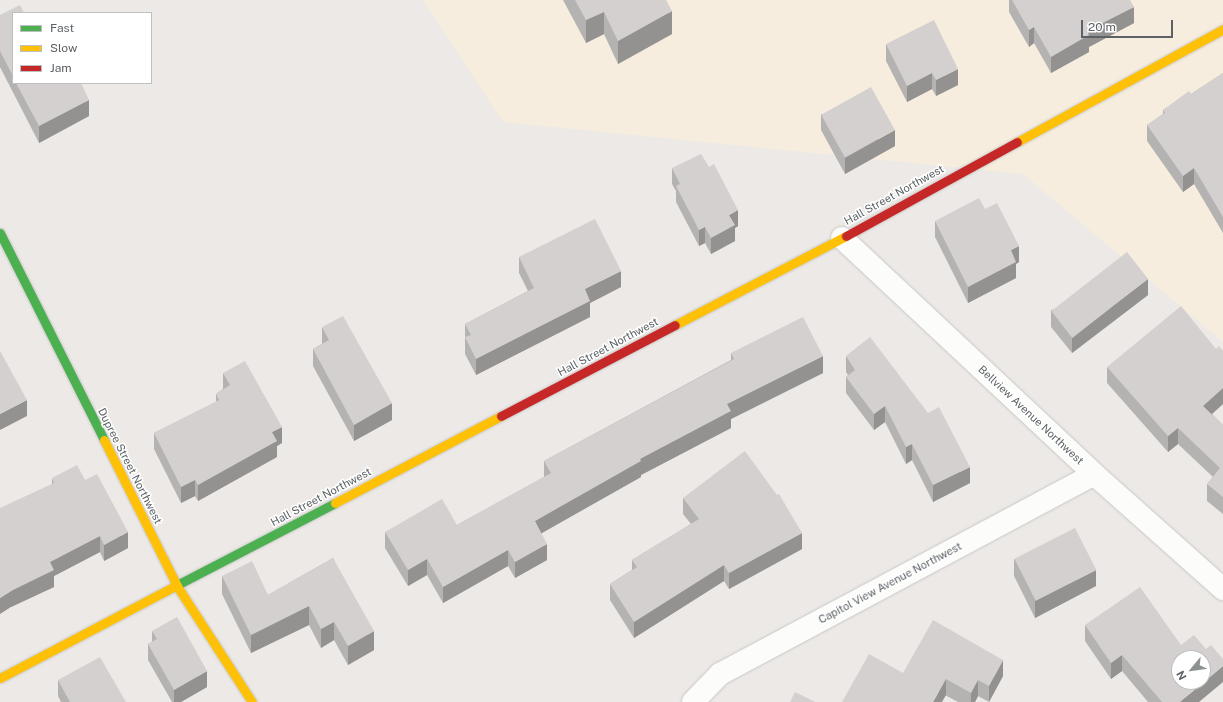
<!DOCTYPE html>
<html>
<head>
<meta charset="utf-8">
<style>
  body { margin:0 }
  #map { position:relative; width:1223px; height:702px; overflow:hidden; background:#ece9e6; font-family:"Public Sans",sans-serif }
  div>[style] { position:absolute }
  .commercial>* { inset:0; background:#f6edde }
  .roads { filter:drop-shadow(0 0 1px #c8c8c8) drop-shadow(0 0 1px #c8c8c8) }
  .street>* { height:22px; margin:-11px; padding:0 11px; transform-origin:11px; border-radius:11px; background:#fcfcfb }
  .fast>* { height:9px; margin:-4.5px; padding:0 4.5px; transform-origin:4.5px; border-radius:4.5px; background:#4caf50 }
  .slow>* { height:9px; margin:-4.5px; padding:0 4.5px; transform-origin:4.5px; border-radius:4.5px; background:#ffc107 }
  .jam>* { height:9px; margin:-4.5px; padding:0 4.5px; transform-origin:4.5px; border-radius:4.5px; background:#c62828 }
  .wall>* { inset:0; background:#b5b3b2 }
  .shaded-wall>* { inset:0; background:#949291 }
  .building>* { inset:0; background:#d3d0cf; transform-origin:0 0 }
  span { translate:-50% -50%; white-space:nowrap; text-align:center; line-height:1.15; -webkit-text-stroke:3px #fff; paint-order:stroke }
  .street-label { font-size:11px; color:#5b6165 }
  .legend { position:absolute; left:12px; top:12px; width:140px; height:72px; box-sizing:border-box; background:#fff; border:1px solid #bdc0c1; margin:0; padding:5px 7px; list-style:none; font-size:12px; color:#5b6165 }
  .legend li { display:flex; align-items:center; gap:8px; height:20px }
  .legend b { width:20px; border:1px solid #bdc0c1 }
  .north { position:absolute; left:1171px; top:650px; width:40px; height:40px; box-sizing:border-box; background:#fff; border:1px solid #bdc0c1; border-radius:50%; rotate:241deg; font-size:11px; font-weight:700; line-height:16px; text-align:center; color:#5b6165 }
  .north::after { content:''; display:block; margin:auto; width:14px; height:18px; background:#8e9192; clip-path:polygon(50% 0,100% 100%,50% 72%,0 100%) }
  .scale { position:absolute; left:1081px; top:20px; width:92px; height:18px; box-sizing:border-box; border:2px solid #5b6165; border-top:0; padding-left:5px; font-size:12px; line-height:14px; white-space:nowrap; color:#5b6165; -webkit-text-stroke:3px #fff; paint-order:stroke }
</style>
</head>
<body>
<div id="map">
  <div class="commercial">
    <i style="clip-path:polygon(423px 0,1223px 0,1223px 342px,1023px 174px,503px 122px)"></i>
  </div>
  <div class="roads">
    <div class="street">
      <i style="left:842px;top:238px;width:345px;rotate:43.1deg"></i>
      <i style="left:1094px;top:474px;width:173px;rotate:41.7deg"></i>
      <i style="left:693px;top:702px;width:39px;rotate:-46deg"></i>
      <i style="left:720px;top:674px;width:424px;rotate:-28.1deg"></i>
    </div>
    <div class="fast">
      <i style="left:0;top:233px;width:232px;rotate:63.3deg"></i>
      <i style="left:173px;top:587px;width:182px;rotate:-27.4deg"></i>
    </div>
    <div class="slow">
      <i style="left:1017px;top:142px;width:235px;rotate:-28.7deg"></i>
      <i style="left:675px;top:325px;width:193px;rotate:-27.5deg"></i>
      <i style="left:104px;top:440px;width:163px;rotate:63.4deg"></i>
      <i style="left:177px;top:586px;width:138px;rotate:57.1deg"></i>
      <i style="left:335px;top:503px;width:187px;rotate:-27.7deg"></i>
      <i style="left:0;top:678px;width:195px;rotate:-27.7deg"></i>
    </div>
    <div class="jam">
      <i style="left:846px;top:236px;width:195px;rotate:-28.8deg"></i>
      <i style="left:501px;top:416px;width:196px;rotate:-27.6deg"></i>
    </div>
  </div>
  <div class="wall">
    <i style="clip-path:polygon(563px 0,666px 0,672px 34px,618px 64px,604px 34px,586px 43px)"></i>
    <i style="clip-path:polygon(1009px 0,1130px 0,1134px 23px,1089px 47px,1089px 52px,1051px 73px,1034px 43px,1029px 47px,1009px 12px)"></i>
    <i style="clip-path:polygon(13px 13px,13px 83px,81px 83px,89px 116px,39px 143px,0 67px,0 15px)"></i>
    <i style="clip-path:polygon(886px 44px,958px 85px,936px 96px,932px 89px,907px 102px,886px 61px)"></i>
    <i style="clip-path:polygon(1223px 73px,1223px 233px,1194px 184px,1183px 192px,1147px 141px,1147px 125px,1163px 114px,1163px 110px,1191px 94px)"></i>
    <i style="clip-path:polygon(821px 114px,895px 146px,845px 174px,821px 130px)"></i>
    <i style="clip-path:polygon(672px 168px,738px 226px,735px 228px,735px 241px,711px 254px,705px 243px,699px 246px,676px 202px,676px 191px,672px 184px)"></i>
    <i style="clip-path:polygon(935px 221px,1019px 262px,1016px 264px,1016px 278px,968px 303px,935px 237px)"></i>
    <i style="clip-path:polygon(519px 257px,621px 287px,590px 303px,590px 317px,476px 375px,465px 354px,465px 324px,528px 291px,519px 273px)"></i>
    <i style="clip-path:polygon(1148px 295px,1072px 353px,1051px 327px,1051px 310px)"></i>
    <i style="clip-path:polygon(322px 327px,392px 420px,354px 441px,313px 366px,313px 349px,322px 344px)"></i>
    <i style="clip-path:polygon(1216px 349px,1223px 351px,1223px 404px,1212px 414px,1223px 425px,1223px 514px,1207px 501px,1207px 484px,1213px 477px,1178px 444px,1168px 452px,1107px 383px,1107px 367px)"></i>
    <i style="clip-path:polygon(731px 353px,823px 373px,731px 419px,731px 428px,641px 475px,641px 477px,541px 533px,547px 560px,515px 578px,508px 566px,443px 603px,427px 575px,408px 586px,385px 548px,385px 532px,457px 525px,544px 477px,544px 461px,731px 360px)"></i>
    <i style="clip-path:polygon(846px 356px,970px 483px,933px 502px,912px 460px,906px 464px,885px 422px,874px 430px,846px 393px,846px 377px,848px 375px,846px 372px)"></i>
    <i style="clip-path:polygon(223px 373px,282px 443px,277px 446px,277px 457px,198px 501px,195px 496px,181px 503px,154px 449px,154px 433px,216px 402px,216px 394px,223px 389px)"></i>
    <i style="clip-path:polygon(52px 478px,85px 480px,128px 548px,104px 561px,100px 552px,54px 576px,54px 587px,11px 607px,52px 485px)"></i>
    <i style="clip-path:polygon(683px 498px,802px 549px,729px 589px,724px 581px,634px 638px,610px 600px,610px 584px,632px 570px,632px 560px,691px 524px,683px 514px)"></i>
    <i style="clip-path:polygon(333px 558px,374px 650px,348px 665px,334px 640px,321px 648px,309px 625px,251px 653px,222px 594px,222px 576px,268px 595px)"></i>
    <i style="clip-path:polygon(1014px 559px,1096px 586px,1035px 618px,1014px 576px)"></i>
    <i style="clip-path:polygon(1085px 625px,1199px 702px,1148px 702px,1122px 671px,1111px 679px,1085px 641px)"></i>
    <i style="clip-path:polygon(152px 631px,207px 687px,181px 702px,172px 702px,148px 660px,148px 644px,152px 642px)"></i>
    <i style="clip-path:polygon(903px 673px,1003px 676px,989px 702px,978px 696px,975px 702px,958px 702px)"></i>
    <i style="clip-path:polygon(58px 680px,126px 702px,61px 702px,58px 696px)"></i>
  </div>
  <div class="shaded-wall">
    <i style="clip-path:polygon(1134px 7px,1134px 23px,1089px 47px,1089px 52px,1051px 73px,1051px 57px,1087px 31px)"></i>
    <i style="clip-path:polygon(672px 11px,672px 34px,618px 64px,618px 41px)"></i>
    <i style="clip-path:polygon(604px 12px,604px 34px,586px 43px,586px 20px)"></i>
    <i style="clip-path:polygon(1034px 27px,1034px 43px,1029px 47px,1029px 30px)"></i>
    <i style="clip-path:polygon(958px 69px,958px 85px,936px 96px,936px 80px)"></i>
    <i style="clip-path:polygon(932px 73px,932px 89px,907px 102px,907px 86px)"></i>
    <i style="clip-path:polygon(89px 100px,89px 116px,39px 143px,39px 126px)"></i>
    <i style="clip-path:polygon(895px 130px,895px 146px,845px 174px,845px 158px)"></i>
    <i style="clip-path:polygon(1194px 168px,1194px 184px,1183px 192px,1183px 176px)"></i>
    <i style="clip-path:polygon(738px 210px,738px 226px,735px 228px,735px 241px,711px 254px,711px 238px,729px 215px)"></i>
    <i style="clip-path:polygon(705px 227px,705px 243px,699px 246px,699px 230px)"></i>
    <i style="clip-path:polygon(1019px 246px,1019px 262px,1016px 264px,1016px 278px,968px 303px,968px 287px,1011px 250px)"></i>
    <i style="clip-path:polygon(621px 271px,621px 287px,590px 303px,590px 317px,476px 375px,476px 359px,585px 289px)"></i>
    <i style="clip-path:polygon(1148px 279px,1148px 295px,1072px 353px,1072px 337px)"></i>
    <i style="clip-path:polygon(823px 356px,823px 373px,731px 419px,731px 428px,641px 475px,641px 477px,535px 537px,535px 521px,640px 459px,727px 404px)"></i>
    <i style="clip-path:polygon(1223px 388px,1223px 404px,1203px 422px,1203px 406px)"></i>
    <i style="clip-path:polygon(27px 400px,27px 416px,0 430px,0 414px)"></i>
    <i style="clip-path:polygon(392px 403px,392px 420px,354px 441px,354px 425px)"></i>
    <i style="clip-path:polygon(885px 406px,885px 422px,874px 430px,874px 414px)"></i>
    <i style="clip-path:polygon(282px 427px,282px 443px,277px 446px,277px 457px,198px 501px,198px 485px,272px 432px)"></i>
    <i style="clip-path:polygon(1178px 428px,1178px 444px,1168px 452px,1168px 436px)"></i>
    <i style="clip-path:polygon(912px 444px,912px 460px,906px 464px,906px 447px)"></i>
    <i style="clip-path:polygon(970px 467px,970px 483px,933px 502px,933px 485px)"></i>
    <i style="clip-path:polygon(195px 480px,195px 496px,181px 503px,181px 487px)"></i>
    <i style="clip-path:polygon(128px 532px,128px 548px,104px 561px,104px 545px)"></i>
    <i style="clip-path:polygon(802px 533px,802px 549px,729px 589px,729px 573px)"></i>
    <i style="clip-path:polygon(100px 536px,100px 552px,54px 576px,54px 587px,11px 607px,0 614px,0 598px,11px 591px,50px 562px)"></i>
    <i style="clip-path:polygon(547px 544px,547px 560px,515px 578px,515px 562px)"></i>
    <i style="clip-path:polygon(508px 550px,508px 566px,443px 603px,443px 587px)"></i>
    <i style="clip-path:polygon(427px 559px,427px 575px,408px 586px,408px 570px)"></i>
    <i style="clip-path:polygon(724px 565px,724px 581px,634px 638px,634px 622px)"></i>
    <i style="clip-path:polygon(1096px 570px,1096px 586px,1035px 618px,1035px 601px)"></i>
    <i style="clip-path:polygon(309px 606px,309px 625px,251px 653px,251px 635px)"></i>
    <i style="clip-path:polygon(334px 622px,334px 640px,321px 648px,321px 629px)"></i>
    <i style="clip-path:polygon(374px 631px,374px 650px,348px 665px,348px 646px)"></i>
    <i style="clip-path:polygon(1122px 655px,1122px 671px,1111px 679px,1111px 663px)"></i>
    <i style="clip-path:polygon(1003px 660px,1003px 676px,989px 702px,989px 686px)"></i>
    <i style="clip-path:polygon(1223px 666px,1223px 682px,1199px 702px,1180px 702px)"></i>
    <i style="clip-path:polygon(207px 671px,207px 687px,181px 702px,174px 702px,174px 690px)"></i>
    <i style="clip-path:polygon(946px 679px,946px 695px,942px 702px,933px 702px)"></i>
    <i style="clip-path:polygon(978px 680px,978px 696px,975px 702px,971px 702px,971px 693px)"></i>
  </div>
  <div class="building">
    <i style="clip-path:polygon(575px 0,666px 0,672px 11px,618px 41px,604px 12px,586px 20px)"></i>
    <i style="clip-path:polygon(1012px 0,1130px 0,1134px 7px,1087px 31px,1089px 35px,1051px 57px,1034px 27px,1029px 30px)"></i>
    <i style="clip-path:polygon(20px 5px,24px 13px,13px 13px,13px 76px,0 51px,0 15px)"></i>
    <i style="clip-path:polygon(934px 20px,958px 69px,936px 80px,932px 73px,907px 86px,886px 44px)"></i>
    <i style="clip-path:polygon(1223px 73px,1223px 217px,1194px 168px,1183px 176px,1147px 125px,1165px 113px,1163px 110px,1189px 91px,1191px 94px)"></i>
    <i style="clip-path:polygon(16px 83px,81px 83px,89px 100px,39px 126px)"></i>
    <i style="left:871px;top:87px;width:49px;height:57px;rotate:61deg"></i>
    <i style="clip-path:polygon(701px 154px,709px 167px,714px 164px,738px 210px,729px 215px,735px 225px,711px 238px,705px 227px,699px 230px,676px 186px,680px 184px,672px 168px)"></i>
    <i style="clip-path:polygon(979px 198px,985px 209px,997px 203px,1019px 246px,1011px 250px,1016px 262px,968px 287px,935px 221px)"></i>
    <i style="clip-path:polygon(595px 219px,621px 271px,585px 289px,590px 301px,476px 359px,465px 337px,471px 335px,465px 324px,534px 288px,519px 257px)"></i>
    <i style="left:1127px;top:252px;width:34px;height:96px;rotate:52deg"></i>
    <i style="clip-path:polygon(1181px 306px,1216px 349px,1219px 346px,1223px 351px,1223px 388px,1203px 406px,1223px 425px,1223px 497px,1207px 484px,1220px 468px,1178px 428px,1168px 436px,1107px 367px)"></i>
    <i style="clip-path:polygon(343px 316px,392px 403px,354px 425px,313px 349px,329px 340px,322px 327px)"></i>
    <i style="clip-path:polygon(803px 317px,823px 356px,727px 404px,731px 411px,640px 459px,641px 461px,535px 521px,547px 544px,515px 562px,508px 550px,443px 587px,427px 559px,408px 570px,385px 532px,442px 499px,457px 525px,551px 473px,544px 461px,734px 359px,731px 353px)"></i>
    <i style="clip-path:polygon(870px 337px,928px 413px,939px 407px,970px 467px,933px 485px,912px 444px,906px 447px,885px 406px,874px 414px,846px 377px,855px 370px,846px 356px)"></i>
    <i style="clip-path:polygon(0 351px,27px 400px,0 414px)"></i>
    <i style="clip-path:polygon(245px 361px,282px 427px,272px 432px,277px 441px,198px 485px,195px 480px,181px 487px,154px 433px,219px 400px,216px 394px,230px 385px,223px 373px)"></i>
    <i style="clip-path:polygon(745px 451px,777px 495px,779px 494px,802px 533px,729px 573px,724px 565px,634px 622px,610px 584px,637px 567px,632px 560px,699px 519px,683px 498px)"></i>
    <i style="clip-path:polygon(77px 465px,85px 480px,97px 474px,128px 532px,104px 545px,100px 536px,50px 562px,54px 570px,11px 591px,0 598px,0 508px,54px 483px,52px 478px)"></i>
    <i style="left:1075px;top:528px;width:47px;height:68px;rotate:63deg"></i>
    <i style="clip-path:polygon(333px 558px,374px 631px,348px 646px,334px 622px,321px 629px,309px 606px,251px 635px,222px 576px,252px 561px,268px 595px)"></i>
    <i style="clip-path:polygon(evenodd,1140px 587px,1181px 645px,1194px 635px,1206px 649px,1211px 645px,1223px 659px,1223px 666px,1180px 702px,1162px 702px,1122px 655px,1111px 663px,1085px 625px,1140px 587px,1179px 658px,1203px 658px,1203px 682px,1179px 682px,1179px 658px)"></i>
    <i style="clip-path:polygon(177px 617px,207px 671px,174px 690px,148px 644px,157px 639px,152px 631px)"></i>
    <i style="clip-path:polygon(933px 620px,1003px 660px,989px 686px,978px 680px,971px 693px,946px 679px,933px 702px,842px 702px,869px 654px,903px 673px)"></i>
    <i style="clip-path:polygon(100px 657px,126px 702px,70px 702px,58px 680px)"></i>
    <i style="clip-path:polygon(795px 692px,815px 702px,790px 702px)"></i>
  </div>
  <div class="street-label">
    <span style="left:894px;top:195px;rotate:-29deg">Hall Street Northwest</span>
    <span style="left:608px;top:347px;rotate:-28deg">Hall Street Northwest</span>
    <span style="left:1031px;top:415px;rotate:43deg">Bellview Avenue Northwest</span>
    <span style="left:130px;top:466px;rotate:63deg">Dupree Street Northwest</span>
    <span style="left:321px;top:497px;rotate:-28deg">Hall Street Northwest</span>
    <span style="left:890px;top:583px;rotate:-28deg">Capitol View Avenue Northwest</span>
  </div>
  <ul class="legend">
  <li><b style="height:5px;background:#4caf50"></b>Fast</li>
  <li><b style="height:5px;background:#ffc107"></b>Slow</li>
  <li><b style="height:5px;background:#c62828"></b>Jam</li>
  </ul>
  <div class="north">N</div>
  <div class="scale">20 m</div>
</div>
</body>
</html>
